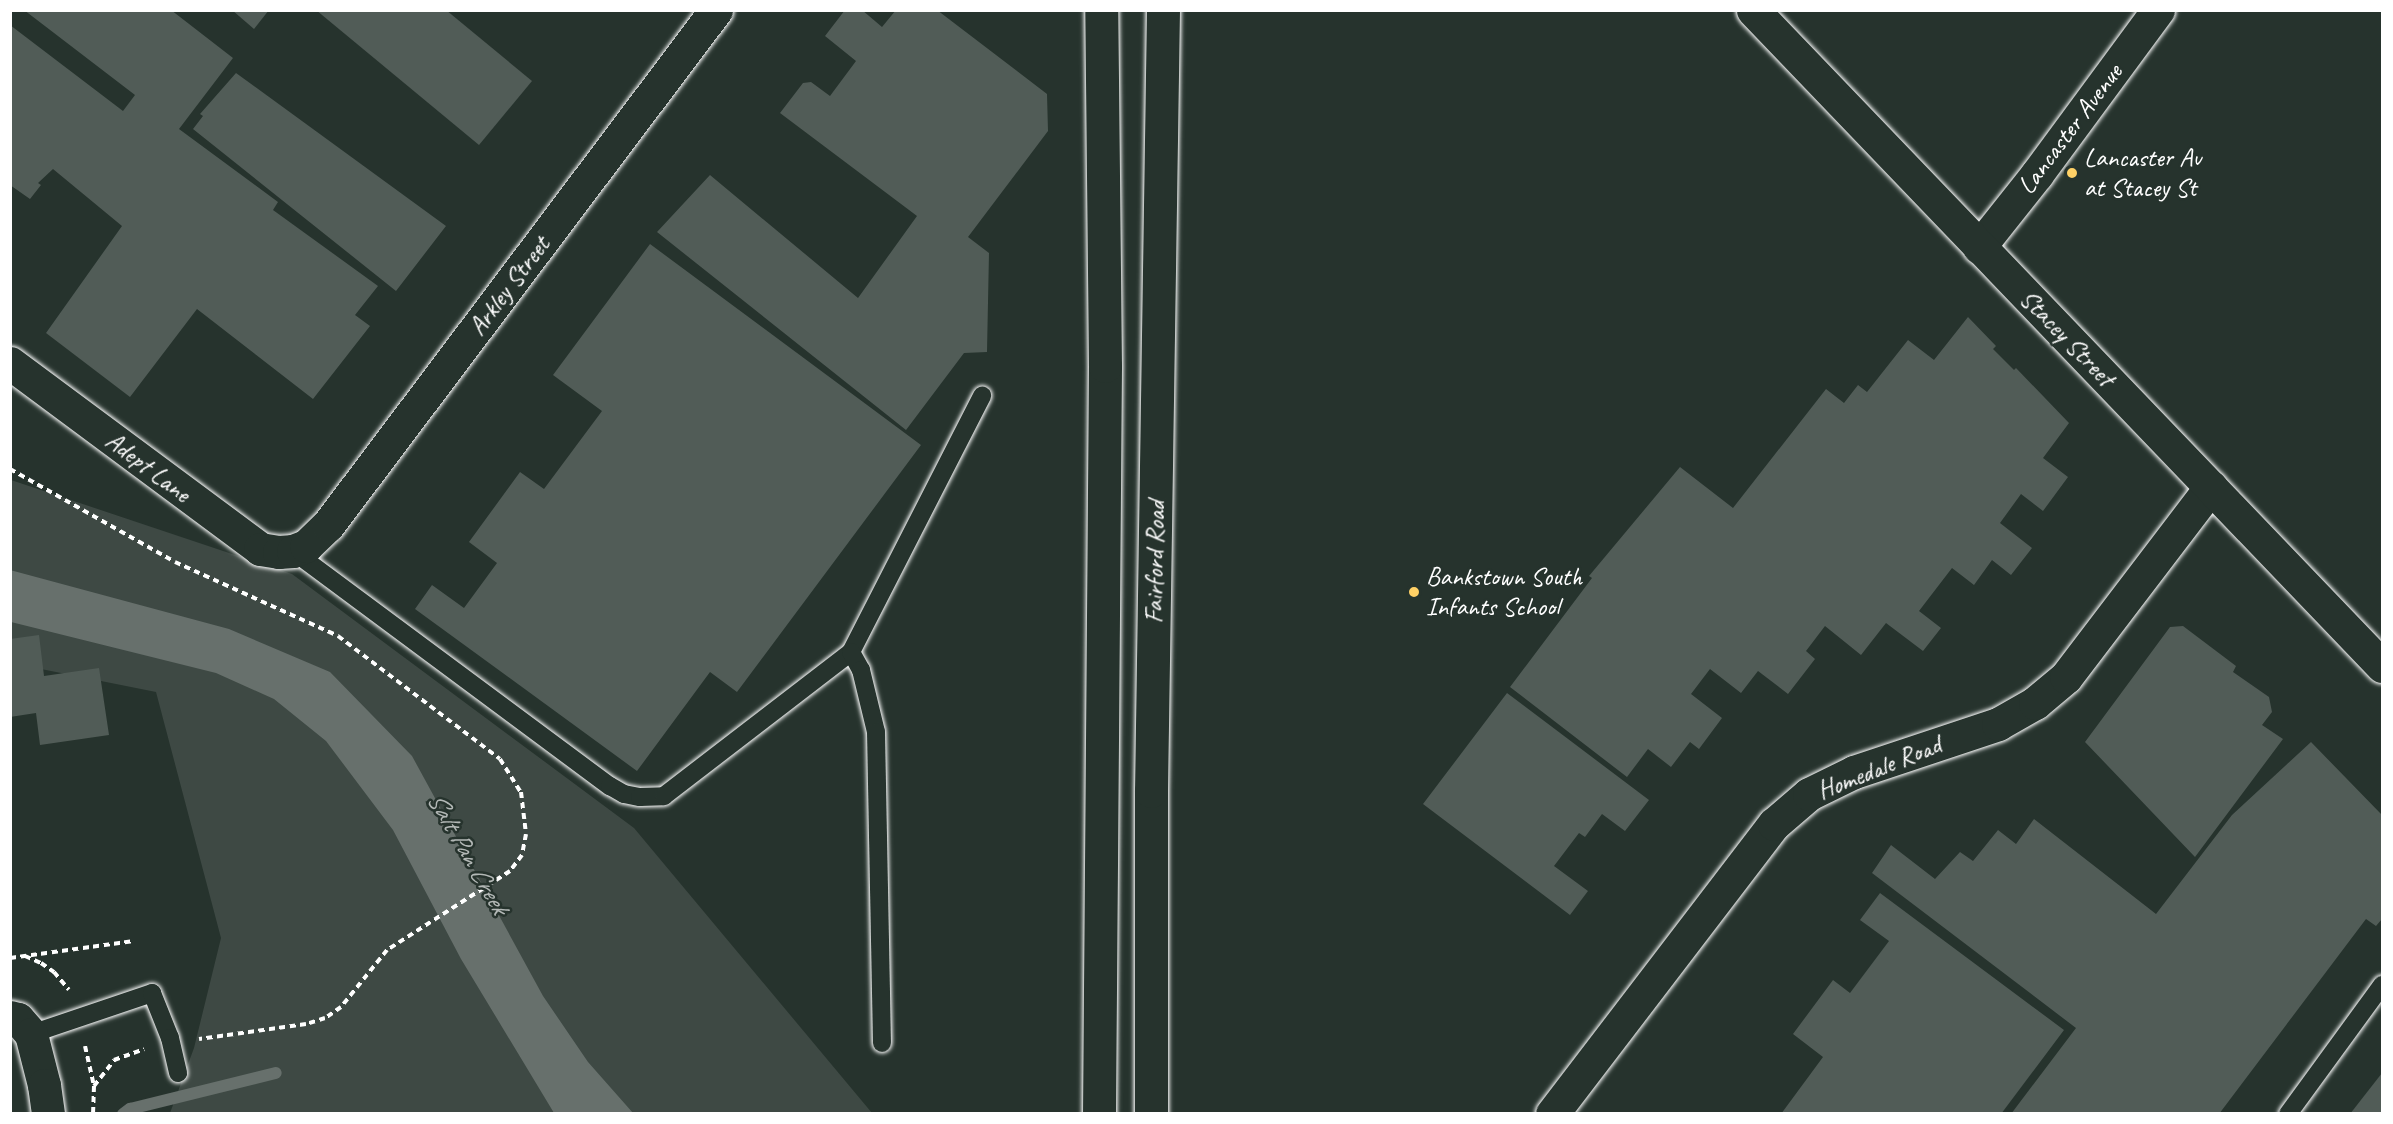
<!DOCTYPE html>
<html>
<head>
<meta charset="utf-8">
<style>
  body { margin:0 }
  #map { position:relative; width:2393px; height:1124px; overflow:hidden; background:#26332d; font-family:Caveat,sans-serif }
  div>[style] { position:absolute }
  .green>* { inset:0; background:#3e4944 }
  .water>* { inset:0; background:#67706c }
  .stream>* { height:12px; margin:-6px; padding:0 6px; transform-origin:6px; border-radius:6px; background:#67706c }
  .building>* { inset:0; background:#515c57 }
  .path>* { height:4px; margin-top:-2px; transform-origin:0; background:repeating-linear-gradient(90deg,#fff 0 6px,transparent 0 10.5px) }
  .roads { filter:drop-shadow(0 0 2px #fff) drop-shadow(0 0 2px #fff) }
  .service>* { height:18px; margin:-9px; padding:0 9px; transform-origin:9px; border-radius:9px; background:#26332d }
  .minor>* { height:33px; margin:-16.5px; padding:0 16.5px; transform-origin:16.5px; border-radius:16.5px; background:#26332d }
  .trunk>* { height:33px; margin:-16.5px; padding:0 16.5px; transform-origin:16.5px; border-radius:16.5px; background:#26332d }
  .dots>* { width:16px; height:16px; translate:-50% -50%; box-sizing:border-box; border:3px solid #26332d; border-radius:50% }
  span { translate:-50% -50%; white-space:nowrap; text-align:center; line-height:1.15; -webkit-text-stroke:5px #26332d; paint-order:stroke }
  .street-label { font-size:26px; color:#fff }
  .poi-label { font-size:26px; color:#fff }
  .left { translate:0 -50%; text-align:left }
  .water-label { font-size:27px; color:#b3b8b6; font-style:italic }
  .frame { position:absolute; inset:0; border:12px solid #fff; pointer-events:none }
</style>
</head>
<body>
<div id="map">
  <div class="green">
    <i style="clip-path:polygon(11px 480px,292px 574px,634px 828px,872px 1113px,170px 1113px,194px 1048px,221px 938px,156px 692px,11px 663px)"></i>
  </div>
  <div class="water">
    <i style="clip-path:polygon(10px 570px,229px 629px,330px 672px,412px 756px,543px 996px,588px 1062px,633px 1113px,554px 1113px,461px 959px,393px 830px,326px 741px,274px 699px,216px 673px,11px 622px)"></i>
  </div>
  <div class="stream">
    <i style="left:123px;top:1114px;width:9px;rotate:-36deg"></i>
    <i style="left:130px;top:1109px;width:150px;rotate:-13.9deg"></i>
  </div>
  <div class="building">
    <i style="clip-path:polygon(24px 10px,171px 10px,233px 58px,179px 129px,278px 202px,273px 210px,378px 286px,355px 315px,370px 326px,313px 399px,197px 309px,130px 397px,46px 333px,122px 226px,53px 169px,38px 183px,41px 185px,30px 199px,10px 185px,10px 25px,123px 111px,135px 95px)"></i>
    <i style="clip-path:polygon(232px 10px,269px 10px,254px 29px)"></i>
    <i style="clip-path:polygon(316px 10px,446px 10px,532px 81px,479px 145px)"></i>
    <i style="clip-path:polygon(845px 10px,862px 10px,882px 27px,896px 10px,937px 10px,1047px 94px,1048px 131px,968px 237px,989px 253px,987px 352px,964px 353px,906px 430px,657px 232px,710px 175px,858px 298px,917px 216px,780px 113px,803px 83px,811px 82px,830px 96px,856px 61px,825px 36px)"></i>
    <i style="clip-path:polygon(236px 73px,446px 226px,396px 291px,193px 129px,203px 116px,200px 114px)"></i>
    <i style="clip-path:polygon(650px 244px,921px 445px,737px 692px,710px 672px,637px 771px,415px 609px,432px 585px,464px 608px,497px 563px,469px 542px,520px 472px,544px 489px,602px 411px,553px 375px)"></i>
    <i style="clip-path:polygon(1968px 317px,1996px 346px,1993px 349px,2014px 370px,2016px 368px,2069px 423px,2043px 458px,2068px 477px,2043px 511px,2021px 494px,2000px 523px,2032px 548px,2011px 575px,1992px 560px,1974px 585px,1952px 568px,1919px 611px,1941px 628px,1923px 651px,1886px 623px,1861px 655px,1825px 626px,1806px 651px,1815px 659px,1788px 694px,1758px 671px,1741px 693px,1710px 669px,1691px 694px,1722px 718px,1699px 749px,1690px 742px,1671px 767px,1648px 749px,1627px 777px,1510px 687px,1592px 578px,1589px 576px,1680px 467px,1733px 508px,1826px 389px,1844px 403px,1858px 385px,1867px 392px,1908px 340px,1934px 360px)"></i>
    <i style="clip-path:polygon(2183px 626px,2236px 666px,2233px 672px,2269px 697px,2272px 712px,2262px 725px,2283px 739px,2195px 857px,2085px 742px,2170px 627px)"></i>
    <i style="clip-path:polygon(39px 635px,44px 676px,99px 668px,109px 735px,40px 745px,36px 713px,10px 717px,10px 639px)"></i>
    <i style="clip-path:polygon(1507px 693px,1649px 800px,1625px 831px,1602px 814px,1585px 837px,1579px 833px,1554px 866px,1588px 891px,1570px 915px,1423px 804px)"></i>
    <i style="clip-path:polygon(2311px 742px,2382px 815px,2382px 919px,2376px 926px,2366px 919px,2219px 1114px,2011px 1114px,2076px 1028px,1872px 873px,1891px 845px,1935px 879px,1960px 852px,1973px 861px,1998px 830px,2016px 844px,2034px 819px,2156px 914px,2232px 815px)"></i>
    <i style="clip-path:polygon(1880px 893px,2064px 1030px,2001px 1114px,1781px 1114px,1823px 1057px,1793px 1034px,1833px 980px,1850px 993px,1889px 941px,1860px 920px)"></i>
    <i style="clip-path:polygon(2382px 1073px,2382px 1114px,2350px 1114px)"></i>
  </div>
  <div class="path">
    <i style="left:10px;top:469px;width:189px;rotate:29.4deg"></i>
    <i style="left:175px;top:562px;width:179px;rotate:24.4deg"></i>
    <i style="left:338px;top:636px;width:203px;rotate:37.2deg"></i>
    <i style="left:500px;top:759px;width:39px;rotate:58deg"></i>
    <i style="left:521px;top:792px;width:42px;rotate:83.2deg"></i>
    <i style="left:526px;top:834px;width:21px;rotate:101deg"></i>
    <i style="left:522px;top:855px;width:20px;rotate:127deg"></i>
    <i style="left:510px;top:871px;width:146px;rotate:147.3deg"></i>
    <i style="left:387px;top:950px;width:73px;rotate:128.9deg"></i>
    <i style="left:341px;top:1007px;width:19px;rotate:145deg"></i>
    <i style="left:325px;top:1018px;width:20px;rotate:162deg"></i>
    <i style="left:306px;top:1024px;width:108px;rotate:172deg"></i>
    <i style="left:25px;top:956px;width:17px;rotate:24deg"></i>
    <i style="left:41px;top:963px;width:16px;rotate:35deg"></i>
    <i style="left:54px;top:972px;width:23px;rotate:50deg"></i>
    <i style="left:10px;top:958px;width:125px;rotate:-7.8deg"></i>
    <i style="left:85px;top:1046px;width:41px;rotate:77.3deg"></i>
    <i style="left:94px;top:1086px;width:28px;rotate:92deg"></i>
    <i style="left:94px;top:1086px;width:33px;rotate:-52deg"></i>
    <i style="left:114px;top:1060px;width:32px;rotate:-20deg"></i>
  </div>
  <div class="roads">
    <div class="service">
      <i style="left:293px;top:551px;width:395px;rotate:36.6deg"></i>
      <i style="left:610px;top:786px;width:16px;rotate:30deg"></i>
      <i style="left:624px;top:794px;width:16px;rotate:11deg"></i>
      <i style="left:640px;top:797px;width:24px;rotate:-2deg"></i>
      <i style="left:664px;top:796px;width:236px;rotate:-37.6deg"></i>
      <i style="left:851px;top:652px;width:288px;rotate:-62.9deg"></i>
      <i style="left:851px;top:652px;width:21px;rotate:61deg"></i>
      <i style="left:861px;top:670px;width:64px;rotate:76.4deg"></i>
      <i style="left:876px;top:732px;width:311px;rotate:88.9deg"></i>
      <i style="left:31px;top:1034px;width:128px;rotate:-18.7deg"></i>
      <i style="left:152px;top:993px;width:48px;rotate:68.2deg"></i>
      <i style="left:170px;top:1038px;width:36px;rotate:77deg"></i>
      <i style="left:2288px;top:1114px;width:160px;rotate:-53.9deg"></i>
    </div>
    <div class="minor">
      <i style="left:1979px;top:247px;width:93px;rotate:-51.5deg"></i>
      <i style="left:2037px;top:174px;width:204px;rotate:-53.6deg"></i>
      <i style="left:10px;top:363px;width:312px;rotate:36.6deg"></i>
      <i style="left:260px;top:549px;width:19px;rotate:9deg"></i>
      <i style="left:279px;top:552px;width:14px;rotate:-4deg"></i>
      <i style="left:293px;top:551px;width:14px;rotate:-21deg"></i>
      <i style="left:306px;top:546px;width:30px;rotate:-44deg"></i>
      <i style="left:328px;top:525px;width:645px;rotate:-53.01deg"></i>
      <i style="left:10px;top:1017px;width:8px;rotate:14deg"></i>
      <i style="left:18px;top:1019px;width:20px;rotate:49deg"></i>
      <i style="left:31px;top:1034px;width:53px;rotate:75.7deg"></i>
      <i style="left:44px;top:1085px;width:29px;rotate:82deg"></i>
      <i style="left:1552px;top:1114px;width:365px;rotate:-52.6deg"></i>
      <i style="left:1774px;top:824px;width:46px;rotate:-40.6deg"></i>
      <i style="left:1809px;top:794px;width:50px;rotate:-26.1deg"></i>
      <i style="left:1854px;top:772px;width:152px;rotate:-18.4deg"></i>
      <i style="left:1998px;top:724px;width:43px;rotate:-29.6deg"></i>
      <i style="left:2035px;top:703px;width:40px;rotate:-40deg"></i>
      <i style="left:2066px;top:677px;width:239px;rotate:-52.7deg"></i>
    </div>
    <div class="trunk">
      <i style="left:1753px;top:10px;width:909px;rotate:46.2deg"></i>
      <i style="left:1099px;top:1114px;width:748px;rotate:-89.54deg"></i>
      <i style="left:1105px;top:366px;width:356px;rotate:-90.6deg"></i>
      <i style="left:1151px;top:1114px;width:323px;rotate:-90deg"></i>
      <i style="left:1151px;top:791px;width:781px;rotate:-89.12deg"></i>
    </div>
  </div>
  <div class="dots">
    <i style="left:2072px;top:173px;background:#ffd166"></i>
    <i style="left:1414px;top:592px;background:#ffd166"></i>
  </div>
  <div class="street-label">
    <span style="left:2070px;top:129px;rotate:-53deg">Lancaster Avenue</span>
    <span style="left:509px;top:286px;rotate:-53deg">Arkley Street</span>
    <span style="left:2067px;top:338px;rotate:46deg">Stacey Street</span>
    <span style="left:148px;top:467px;rotate:37deg">Adept Lane</span>
    <span style="left:1155px;top:562px;rotate:-89deg">Fairford Road</span>
    <span style="left:1879px;top:768px;rotate:-22deg">Homedale Road</span>
  </div>
  <div class="poi-label">
    <span class="left" style="left:2084px;top:173px">Lancaster Av<br>at Stacey St</span>
    <span class="left" style="left:1426px;top:592px">Bankstown South<br>Infants School</span>
  </div>
  <div class="water-label">
    <span style="left:468px;top:853px;rotate:60deg">Salt Pan Creek</span>
  </div>
  <div class="frame"></div>
</div>
</body>
</html>
